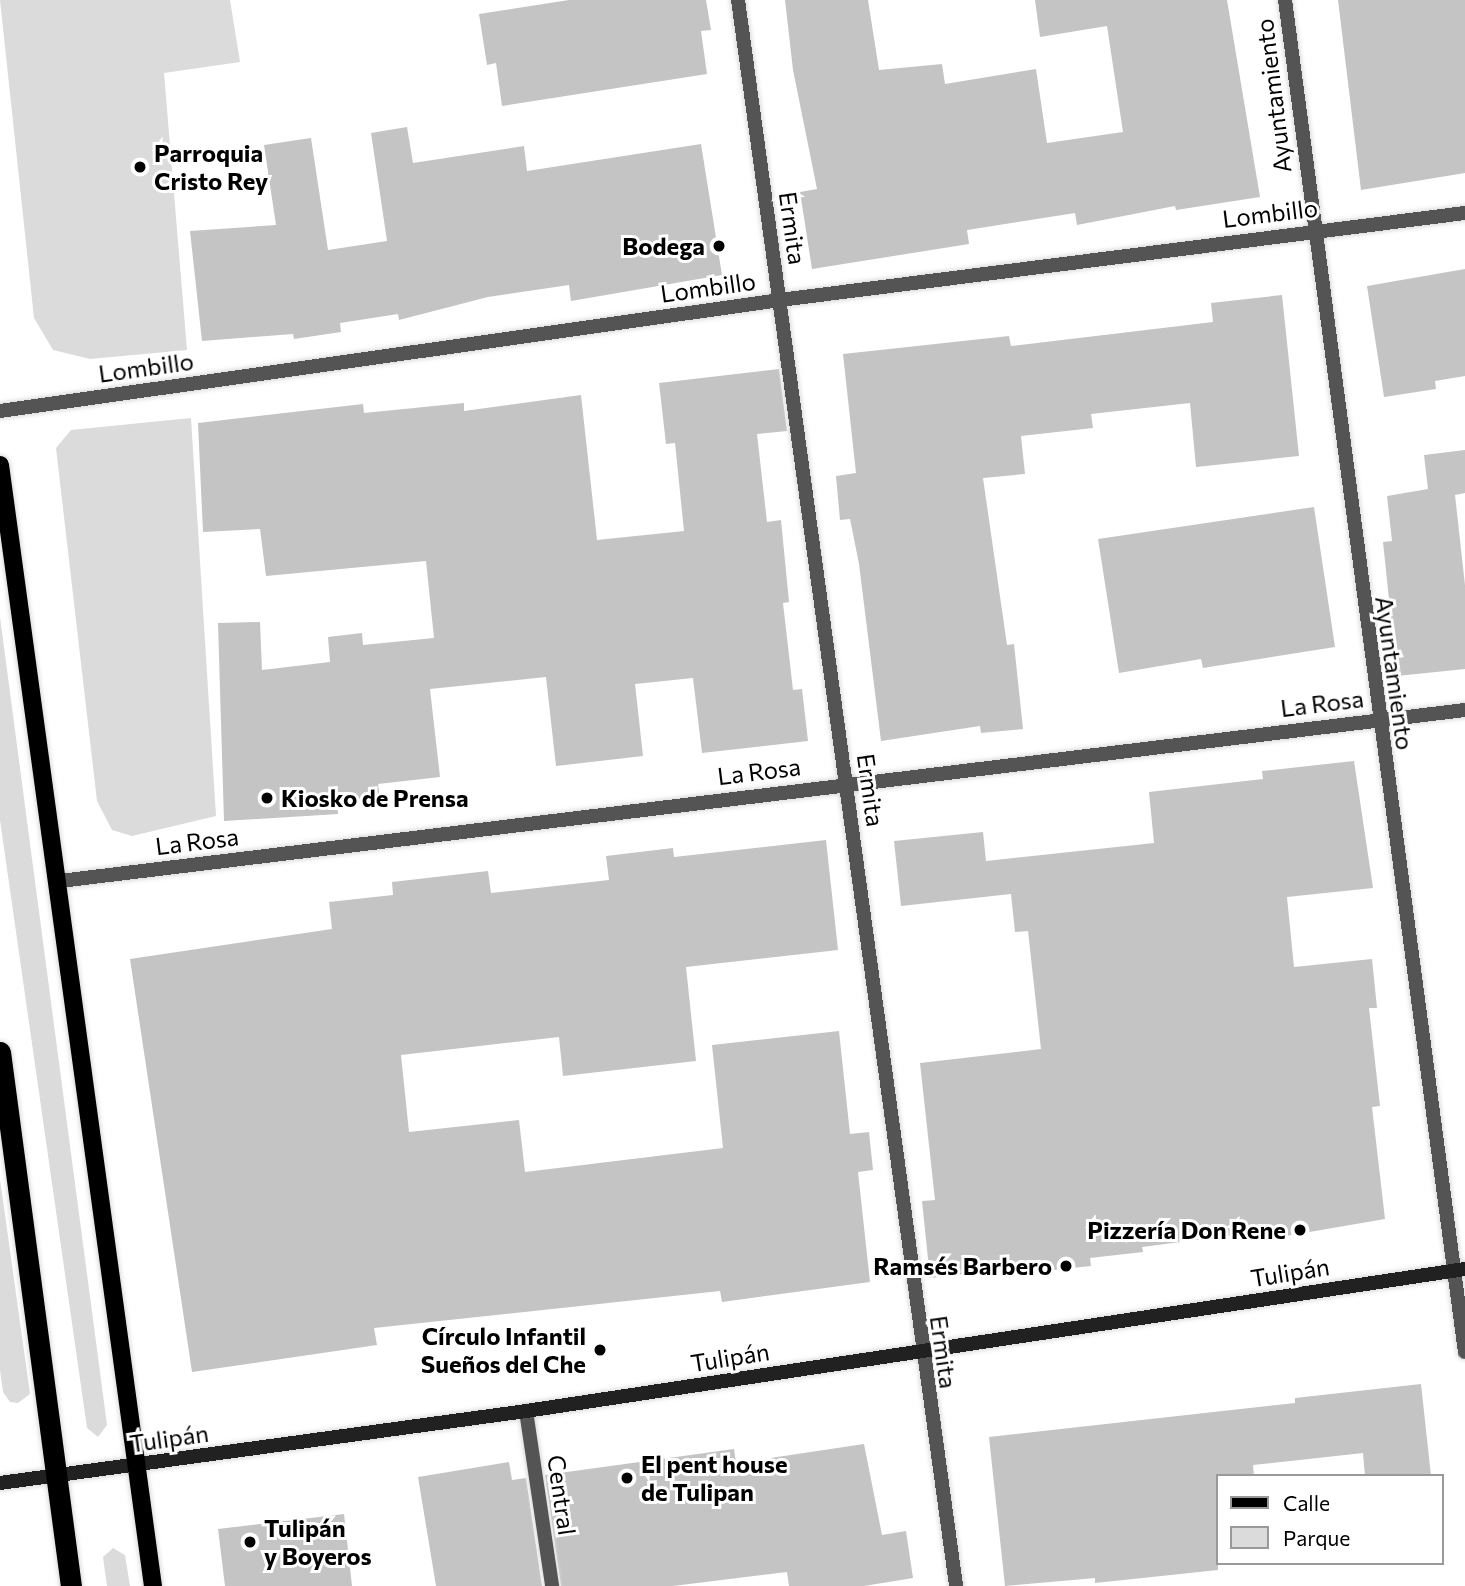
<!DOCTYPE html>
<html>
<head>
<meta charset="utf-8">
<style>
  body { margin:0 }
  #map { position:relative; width:1465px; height:1586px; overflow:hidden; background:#fff; font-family:Commissioner,sans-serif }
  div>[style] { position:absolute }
  .green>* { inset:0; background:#dbdbdb }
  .building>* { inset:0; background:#c4c4c4 }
  .roads { filter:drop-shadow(0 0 2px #dbdbdb) drop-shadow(0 0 2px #dbdbdb) }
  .street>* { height:14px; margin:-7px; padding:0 7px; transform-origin:7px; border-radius:7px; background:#545454 }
  .secondary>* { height:14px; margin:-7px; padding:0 7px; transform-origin:7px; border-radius:7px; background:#212121 }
  .primary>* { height:18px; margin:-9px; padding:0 9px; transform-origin:9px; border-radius:9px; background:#000 }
  .highway>* { height:21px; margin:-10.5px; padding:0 10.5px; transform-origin:10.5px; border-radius:10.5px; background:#000 }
  .dots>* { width:19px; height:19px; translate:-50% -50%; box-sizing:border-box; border:4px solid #fff; border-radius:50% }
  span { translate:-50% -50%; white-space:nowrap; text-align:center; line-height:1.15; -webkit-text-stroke:6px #fff; paint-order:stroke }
  .street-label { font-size:24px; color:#000 }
  .poi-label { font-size:24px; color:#000; font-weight:700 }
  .left { translate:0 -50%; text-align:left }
  .right { translate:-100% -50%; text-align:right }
  .legend { position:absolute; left:1216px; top:1474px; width:228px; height:91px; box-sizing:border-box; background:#fff; border:2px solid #999; margin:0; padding:9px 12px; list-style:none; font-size:21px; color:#000 }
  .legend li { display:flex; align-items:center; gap:14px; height:35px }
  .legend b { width:35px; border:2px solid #999 }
</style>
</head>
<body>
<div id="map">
  <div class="green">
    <i style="clip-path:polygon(0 0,230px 0,240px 62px,164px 73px,187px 350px,90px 359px,53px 350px,34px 318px)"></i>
    <i style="clip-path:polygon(191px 418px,216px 816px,132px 836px,112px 830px,97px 801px,56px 448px,71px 430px)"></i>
    <i style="clip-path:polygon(0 617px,107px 1425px,98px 1437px,87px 1428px,0 820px)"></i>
    <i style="clip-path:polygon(0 1179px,30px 1394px,18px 1403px,10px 1402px,3px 1392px,0 1370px)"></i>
    <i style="clip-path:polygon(113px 1548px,125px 1555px,130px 1586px,107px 1586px,103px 1557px)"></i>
  </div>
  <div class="building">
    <i style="clip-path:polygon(569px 0,706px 0,711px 30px,701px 31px,707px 74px,502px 106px,496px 63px,487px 65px,479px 14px)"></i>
    <i style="clip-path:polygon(785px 0,868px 0,879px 70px,942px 64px,945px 84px,1036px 69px,1047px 143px,1123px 132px,1107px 26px,1040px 37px,1035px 0,1227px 0,1260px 197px,1176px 210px,1175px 206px,1077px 225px,1075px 213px,967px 230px,969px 244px,812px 269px,800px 192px,817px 189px,793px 70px)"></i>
    <i style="clip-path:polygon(1338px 0,1465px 0,1465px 173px,1361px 190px)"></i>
    <i style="clip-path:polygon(407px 127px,413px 163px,524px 146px,527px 171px,701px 144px,722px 275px,571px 301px,569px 285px,488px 297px,399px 320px,398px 314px,340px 323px,341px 332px,294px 339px,293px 334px,202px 341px,190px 231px,276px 225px,264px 145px,311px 138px,328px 250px,387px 241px,371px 133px)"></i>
    <i style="clip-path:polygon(1465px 269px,1465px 376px,1435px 381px,1436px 389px,1384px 397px,1367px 286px)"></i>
    <i style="clip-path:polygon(1282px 295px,1299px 456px,1196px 467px,1190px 403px,1091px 414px,1093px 428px,1021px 436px,1025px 474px,983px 478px,1007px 645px,1014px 644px,1023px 729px,981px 733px,980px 726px,881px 741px,859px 564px,850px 519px,840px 520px,836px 476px,856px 473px,843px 354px,1009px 336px,1011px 346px,1213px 322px,1211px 303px)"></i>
    <i style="clip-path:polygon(779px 369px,787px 431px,757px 434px,767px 522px,781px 520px,789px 602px,783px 603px,793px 690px,802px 689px,808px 741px,702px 753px,693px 678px,635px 684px,643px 756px,556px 766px,546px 677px,430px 689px,440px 777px,378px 784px,380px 797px,337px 801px,338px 814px,224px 821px,218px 623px,260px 622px,262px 670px,330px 662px,328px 637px,362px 633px,363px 645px,434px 638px,426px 561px,266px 576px,260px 529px,203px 532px,198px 423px,363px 404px,364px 413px,464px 403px,464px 411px,581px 395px,597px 540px,684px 531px,675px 443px,666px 444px,659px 383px)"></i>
    <i style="clip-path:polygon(1465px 450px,1465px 493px,1455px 495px,1465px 585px,1465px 669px,1397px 676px,1383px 542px,1392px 541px,1387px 496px,1428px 489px,1424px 455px)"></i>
    <i style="clip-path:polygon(1314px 507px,1335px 647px,1203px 668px,1201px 659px,1119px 673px,1098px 539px)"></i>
    <i style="clip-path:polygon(1354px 761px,1373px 888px,1287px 897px,1294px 967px,1372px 959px,1377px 1008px,1369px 1008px,1380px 1106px,1372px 1107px,1385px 1219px,1251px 1242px,1250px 1233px,1142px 1247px,1143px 1252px,1090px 1258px,1091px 1266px,1044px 1271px,1044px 1265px,930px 1278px,922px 1201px,935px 1200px,920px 1063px,1041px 1049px,1028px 931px,1015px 932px,1011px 894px,901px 906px,894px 841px,983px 832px,986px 861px,1154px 843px,1149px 792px,1263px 779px,1262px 771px)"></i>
    <i style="clip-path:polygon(826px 840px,838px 950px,686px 967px,696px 1061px,563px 1076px,559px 1037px,401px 1055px,409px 1132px,519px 1120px,525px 1172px,723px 1148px,712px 1045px,839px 1031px,850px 1134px,869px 1132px,873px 1170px,858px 1172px,870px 1282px,722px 1302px,720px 1291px,374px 1328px,377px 1345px,192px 1372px,130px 959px,332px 929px,329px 902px,393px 895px,392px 882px,488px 871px,491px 893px,609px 880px,606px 856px,673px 848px,674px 857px)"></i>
    <i style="clip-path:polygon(1421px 1384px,1431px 1476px,1365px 1476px,1363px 1453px,1253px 1465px,1254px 1476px,1218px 1476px,1218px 1570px,1095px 1583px,1095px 1578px,1005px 1586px,989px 1437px,1295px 1403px,1295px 1398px)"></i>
    <i style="clip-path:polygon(864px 1444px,882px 1535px,906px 1531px,913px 1578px,864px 1586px,789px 1586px,787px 1572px,673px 1586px,561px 1586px,545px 1475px,734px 1449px,736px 1463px)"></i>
    <i style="clip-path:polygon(509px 1462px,512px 1480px,526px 1478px,542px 1586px,436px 1586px,418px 1477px)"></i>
    <i style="clip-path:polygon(344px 1514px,352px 1586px,225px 1586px,218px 1529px)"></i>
  </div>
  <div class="roads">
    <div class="street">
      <i style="left:738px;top:0;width:1601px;rotate:82.17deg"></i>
      <i style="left:1285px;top:0;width:1364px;rotate:82.42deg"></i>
      <i style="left:0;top:411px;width:788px;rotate:-8.1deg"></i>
      <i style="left:780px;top:300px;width:691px;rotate:-7.24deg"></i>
      <i style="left:60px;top:881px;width:1415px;rotate:-6.94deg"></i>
      <i style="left:526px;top:1411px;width:177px;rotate:81.5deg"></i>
    </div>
    <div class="secondary">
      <i style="left:0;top:1483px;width:531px;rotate:-7.79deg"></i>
      <i style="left:526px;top:1411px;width:950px;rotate:-8.6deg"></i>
    </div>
    <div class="primary">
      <i style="left:0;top:465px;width:1131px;rotate:82.23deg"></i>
    </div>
    <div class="highway">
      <i style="left:0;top:1052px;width:539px;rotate:82.43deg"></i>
    </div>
  </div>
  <div class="dots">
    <i style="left:140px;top:167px;background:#000"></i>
    <i style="left:719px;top:246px;background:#000"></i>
    <i style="left:267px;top:798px;background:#000"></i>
    <i style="left:1300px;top:1230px;background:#000"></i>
    <i style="left:1066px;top:1266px;background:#000"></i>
    <i style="left:600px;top:1350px;background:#000"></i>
    <i style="left:627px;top:1478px;background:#000"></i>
    <i style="left:250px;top:1542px;background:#000"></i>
  </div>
  <div class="street-label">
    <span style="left:1273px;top:96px;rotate:-97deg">Ayuntamiento</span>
    <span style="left:1270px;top:213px;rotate:-7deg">Lombillo</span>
    <span style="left:793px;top:228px;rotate:82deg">Ermita</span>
    <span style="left:708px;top:287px;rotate:-8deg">Lombillo</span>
    <span style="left:146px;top:367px;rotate:-8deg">Lombillo</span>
    <span style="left:1395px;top:673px;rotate:82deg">Ayuntamiento</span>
    <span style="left:1322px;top:703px;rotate:-7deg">La Rosa</span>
    <span style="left:759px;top:771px;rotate:-7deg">La Rosa</span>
    <span style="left:871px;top:790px;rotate:82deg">Ermita</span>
    <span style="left:197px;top:841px;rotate:-7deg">La Rosa</span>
    <span style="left:1290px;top:1272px;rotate:-9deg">Tulipán</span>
    <span style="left:944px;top:1352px;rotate:82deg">Ermita</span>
    <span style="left:730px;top:1357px;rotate:-9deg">Tulipán</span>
    <span style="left:169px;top:1438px;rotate:-8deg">Tulipán</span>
    <span style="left:562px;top:1495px;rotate:82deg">Central</span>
  </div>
  <div class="poi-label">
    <span class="left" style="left:154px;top:167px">Parroquia<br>Cristo Rey</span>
    <span class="right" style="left:705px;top:246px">Bodega</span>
    <span class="left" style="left:281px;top:798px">Kiosko de Prensa</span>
    <span class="right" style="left:1286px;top:1230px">Pizzería Don Rene</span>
    <span class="right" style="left:1052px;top:1266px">Ramsés Barbero</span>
    <span class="right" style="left:586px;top:1350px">Círculo Infantil<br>Sueños del Che</span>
    <span class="left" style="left:641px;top:1478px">El pent house<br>de Tulipan</span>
    <span class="left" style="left:264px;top:1542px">Tulipán<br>y Boyeros</span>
  </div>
  <ul class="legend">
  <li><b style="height:9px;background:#000"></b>Calle</li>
  <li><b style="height:19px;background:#dbdbdb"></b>Parque</li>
  </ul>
</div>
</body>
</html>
